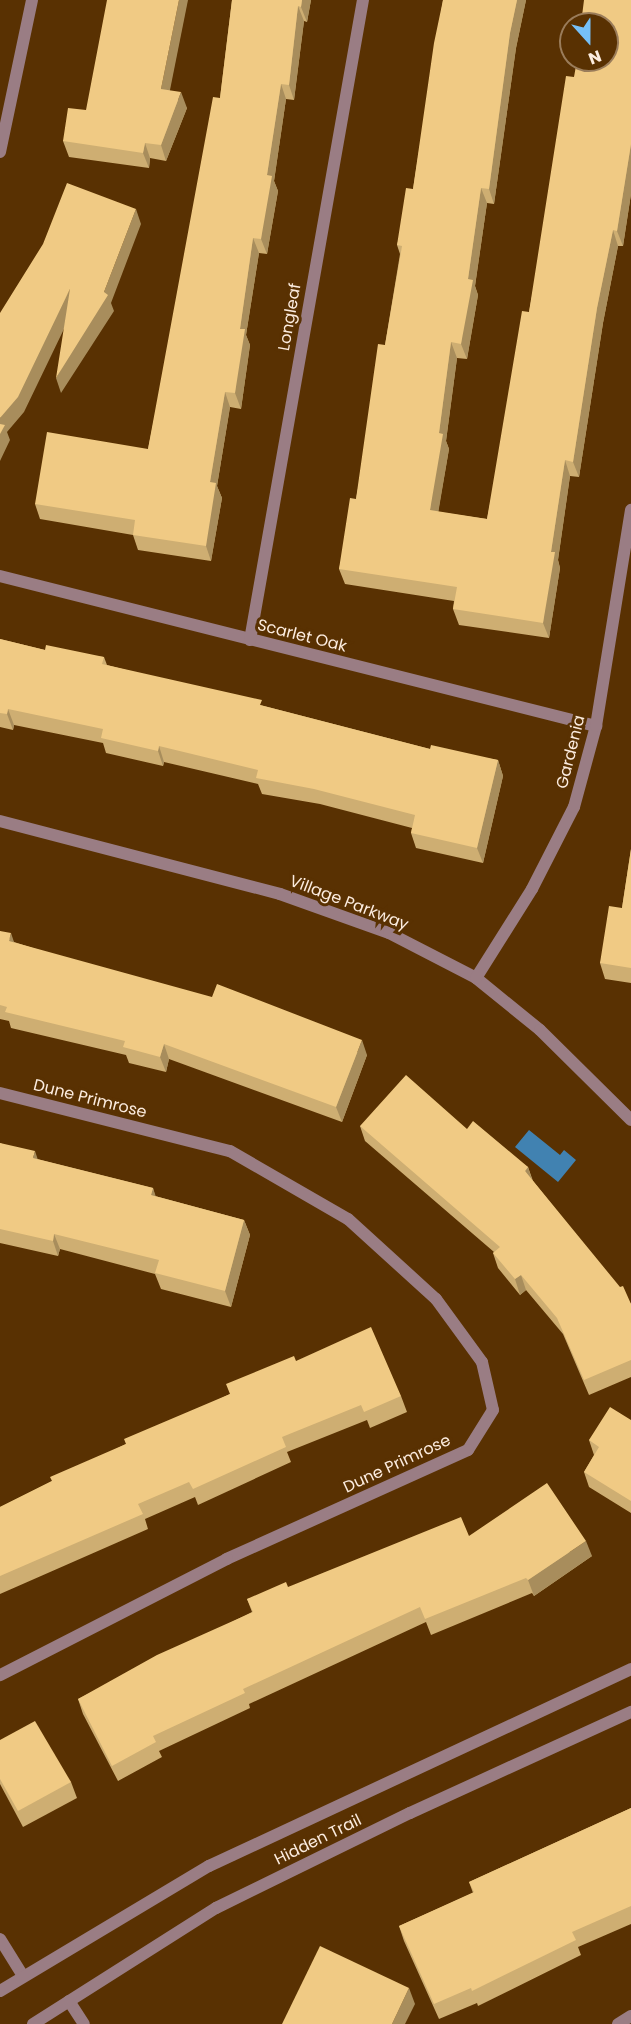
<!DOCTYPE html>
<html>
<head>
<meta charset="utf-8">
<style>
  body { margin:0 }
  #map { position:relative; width:631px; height:2024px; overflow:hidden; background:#593102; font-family:Poppins,sans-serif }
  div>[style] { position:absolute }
  .water>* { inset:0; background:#4182b1 }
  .street>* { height:12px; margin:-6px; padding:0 6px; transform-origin:6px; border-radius:6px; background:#9a7d84 }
  .wall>* { inset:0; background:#ceae72 }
  .shaded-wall>* { inset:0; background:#a88d5c }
  .building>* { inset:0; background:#f0ca84 }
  span { translate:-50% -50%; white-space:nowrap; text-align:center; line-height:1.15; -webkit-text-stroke:6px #593102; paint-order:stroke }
  .street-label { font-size:16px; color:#fcecdf }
  .north { position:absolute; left:559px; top:12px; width:60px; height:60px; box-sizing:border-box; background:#593102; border:2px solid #9a7c5a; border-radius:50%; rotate:159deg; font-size:16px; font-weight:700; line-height:24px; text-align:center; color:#fcecdf }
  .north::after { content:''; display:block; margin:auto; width:21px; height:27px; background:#76c0f7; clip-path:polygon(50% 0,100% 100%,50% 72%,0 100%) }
</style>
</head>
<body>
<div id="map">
  <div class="water">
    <i style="clip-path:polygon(529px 1130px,560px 1155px,564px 1150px,576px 1160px,558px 1182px,515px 1147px)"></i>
  </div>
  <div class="street">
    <i style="left:0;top:152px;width:155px;rotate:-78.1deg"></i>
    <i style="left:0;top:576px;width:615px;rotate:14.13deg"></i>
    <i style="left:250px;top:640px;width:650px;rotate:-79.99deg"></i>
    <i style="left:0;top:821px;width:289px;rotate:14.6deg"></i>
    <i style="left:280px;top:894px;width:116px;rotate:19.7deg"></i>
    <i style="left:389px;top:933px;width:98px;rotate:27.3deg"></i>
    <i style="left:476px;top:978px;width:82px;rotate:39.1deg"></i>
    <i style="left:540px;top:1030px;width:128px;rotate:44.7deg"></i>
    <i style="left:476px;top:978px;width:105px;rotate:-57.8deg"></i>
    <i style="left:532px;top:889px;width:92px;rotate:-62.9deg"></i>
    <i style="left:574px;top:807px;width:84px;rotate:-74.8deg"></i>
    <i style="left:596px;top:726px;width:219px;rotate:-80.8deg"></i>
    <i style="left:0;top:1093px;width:237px;rotate:14.2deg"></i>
    <i style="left:230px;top:1151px;width:136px;rotate:30deg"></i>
    <i style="left:348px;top:1219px;width:119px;rotate:42.3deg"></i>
    <i style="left:436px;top:1299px;width:78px;rotate:53.9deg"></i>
    <i style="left:482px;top:1362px;width:49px;rotate:77.1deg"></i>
    <i style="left:493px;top:1410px;width:47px;rotate:122deg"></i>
    <i style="left:468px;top:1450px;width:265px;rotate:155.7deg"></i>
    <i style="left:227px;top:1559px;width:255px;rotate:152.9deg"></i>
    <i style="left:0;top:1939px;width:44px;rotate:58.1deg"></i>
    <i style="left:0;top:1991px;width:244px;rotate:-30.9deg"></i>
    <i style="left:209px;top:1866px;width:466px;rotate:-25deg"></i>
    <i style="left:69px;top:2001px;width:27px;rotate:57deg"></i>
    <i style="left:33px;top:2024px;width:217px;rotate:-32.4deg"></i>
    <i style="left:216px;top:1908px;width:216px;rotate:-26.1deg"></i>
    <i style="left:410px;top:1813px;width:243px;rotate:-24.6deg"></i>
    <i style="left:618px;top:2024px;width:15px;rotate:-32deg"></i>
  </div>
  <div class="wall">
    <i style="clip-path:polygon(232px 0,311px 0,307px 22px,304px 21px,294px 100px,286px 99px,274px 181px,278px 191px,267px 254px,259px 253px,246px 335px,250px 345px,241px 409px,230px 407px,217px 486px,222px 498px,211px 561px,138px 550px,133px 535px,40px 519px,35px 504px,148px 449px,220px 98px)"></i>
    <i style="clip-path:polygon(443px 0,526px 0,516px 48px,494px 204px,487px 203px,475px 286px,478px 295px,467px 359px,457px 358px,446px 441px,449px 449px,438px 512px,487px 519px,529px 312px,574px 77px,631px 0,631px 194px,623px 246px,618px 246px,603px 323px,579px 477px,570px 476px,558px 560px,560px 568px,549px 638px,459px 625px,453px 609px,454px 601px,345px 584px,339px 569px,356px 499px,385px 345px,400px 254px,397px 245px,413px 189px)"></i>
    <i style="clip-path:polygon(169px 91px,187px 108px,166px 161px,150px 158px,149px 168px,69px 157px,63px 141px,86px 110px)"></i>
    <i style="clip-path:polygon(0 639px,45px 650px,104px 657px,107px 665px,264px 706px,430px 749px,498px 760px,503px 776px,483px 863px,416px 848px,411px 833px,412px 828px,320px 804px,262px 794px,258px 784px,164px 762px,163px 766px,106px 753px,103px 743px,14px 725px,13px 730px,0 727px)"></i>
    <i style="clip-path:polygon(631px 849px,631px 983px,605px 979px,600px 963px,622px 908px)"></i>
    <i style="clip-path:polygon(0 931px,14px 942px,367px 1055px,342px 1122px,169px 1059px,166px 1072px,129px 1063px,126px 1055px,11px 1028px,9px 1021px,0 1019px)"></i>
    <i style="clip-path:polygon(360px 1126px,467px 1129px,528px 1167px,533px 1181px,631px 1304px,631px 1377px,589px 1395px,563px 1334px,526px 1290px,520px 1295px,498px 1268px,493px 1253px,494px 1252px,365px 1141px)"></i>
    <i style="clip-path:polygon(0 1143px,37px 1159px,153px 1188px,155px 1196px,244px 1220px,250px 1235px,231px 1307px,161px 1289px,155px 1274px,60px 1249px,58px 1256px,0 1243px)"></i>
    <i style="clip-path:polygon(296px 1361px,401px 1396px,407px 1412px,370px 1428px,367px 1420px,287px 1452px,291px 1462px,198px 1505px,195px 1497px,145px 1519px,148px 1529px,0 1594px,0 1507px,126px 1444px,230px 1394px)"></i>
    <i style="clip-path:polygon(631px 1420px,631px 1513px,589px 1487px,584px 1472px,594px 1455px,589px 1440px)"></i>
    <i style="clip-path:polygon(469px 1536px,592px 1556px,534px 1596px,532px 1593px,431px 1635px,426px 1622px,249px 1704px,250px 1708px,159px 1751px,162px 1757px,118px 1781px,83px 1714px,78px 1699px,252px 1612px,247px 1599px)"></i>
    <i style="clip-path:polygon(0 1740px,71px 1782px,77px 1798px,23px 1827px,0 1784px)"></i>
    <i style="clip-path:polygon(631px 1808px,631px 1924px,578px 1947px,581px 1955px,478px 2006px,477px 2003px,439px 2019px,404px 1941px,399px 1926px,473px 1893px,469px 1882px)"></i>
  </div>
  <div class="shaded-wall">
    <i style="clip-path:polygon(179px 0,188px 0,167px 105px,161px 89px)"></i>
    <i style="clip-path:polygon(302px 0,311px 0,307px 22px,301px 7px)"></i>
    <i style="clip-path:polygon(517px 0,526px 0,516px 48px,494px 204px,489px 189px,510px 33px)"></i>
    <i style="clip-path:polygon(298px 6px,304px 21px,294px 100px,289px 85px)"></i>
    <i style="clip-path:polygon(281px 84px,286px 99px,274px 181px,278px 191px,267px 254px,261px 239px,267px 175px)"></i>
    <i style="clip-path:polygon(181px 92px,187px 108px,166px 161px,161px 145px)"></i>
    <i style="clip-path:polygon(145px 143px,150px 158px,149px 168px,143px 153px)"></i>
    <i style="clip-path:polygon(631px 144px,631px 194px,623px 246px,617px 231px)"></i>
    <i style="clip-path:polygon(481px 188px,487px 203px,475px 286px,478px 295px,467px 359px,461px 344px,468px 279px)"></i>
    <i style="clip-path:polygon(136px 209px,141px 224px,111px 303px,114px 311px,61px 393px,56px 378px,104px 292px)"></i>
    <i style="clip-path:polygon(613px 230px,618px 246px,603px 323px,579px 477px,573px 462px,597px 308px)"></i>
    <i style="clip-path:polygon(253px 238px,259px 253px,246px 335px,250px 345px,241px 409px,235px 393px,240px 329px)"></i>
    <i style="clip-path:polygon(70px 289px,76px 304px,24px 412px,7px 432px,10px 440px,0 461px,0 418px)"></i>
    <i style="clip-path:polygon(451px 342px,457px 358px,446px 441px,449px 449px,436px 526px,430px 510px,439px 433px)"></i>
    <i style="clip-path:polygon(225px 392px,230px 407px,217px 486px,222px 498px,211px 561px,206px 546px,210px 482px)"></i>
    <i style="clip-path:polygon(565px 460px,570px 476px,558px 560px,560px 568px,549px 638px,543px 623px,551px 552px)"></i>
    <i style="clip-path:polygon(8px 709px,14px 725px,13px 730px,7px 714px)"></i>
    <i style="clip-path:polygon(159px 746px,164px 762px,163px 766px,158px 751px)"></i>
    <i style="clip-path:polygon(498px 760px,503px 776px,483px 863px,477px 848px)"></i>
    <i style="clip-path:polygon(11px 933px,16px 948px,9px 941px)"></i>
    <i style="clip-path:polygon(362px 1040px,367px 1055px,342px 1122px,336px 1107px)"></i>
    <i style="clip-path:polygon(164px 1044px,169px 1059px,166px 1072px,160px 1057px)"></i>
    <i style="clip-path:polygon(35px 1151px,40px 1166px,33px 1158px)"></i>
    <i style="clip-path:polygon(528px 1167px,533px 1183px,525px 1171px)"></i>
    <i style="clip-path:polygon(153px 1188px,158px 1203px,151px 1195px)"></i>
    <i style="clip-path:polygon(244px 1220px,250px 1235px,231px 1307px,225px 1291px)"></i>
    <i style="clip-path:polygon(54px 1234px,60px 1249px,58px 1256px,53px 1241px)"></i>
    <i style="clip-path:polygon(521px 1275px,526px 1290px,520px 1295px,515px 1279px)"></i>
    <i style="clip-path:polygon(586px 1541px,592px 1556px,534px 1596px,528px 1580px)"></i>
    <i style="clip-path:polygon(409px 1988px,415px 2004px,405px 2024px,392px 2024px)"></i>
  </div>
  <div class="building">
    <i style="clip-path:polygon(107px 0,179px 0,161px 89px,181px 92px,161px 145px,145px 143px,143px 153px,63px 141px,68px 108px,86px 110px)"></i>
    <i style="clip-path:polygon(232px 0,302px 0,301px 7px,298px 6px,289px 85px,281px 84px,267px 175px,272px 176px,261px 239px,253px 238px,240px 329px,245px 329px,235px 393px,225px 392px,210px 482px,216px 483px,206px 546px,133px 535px,135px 520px,35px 504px,47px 432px,148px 449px,213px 97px,220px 98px)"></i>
    <i style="clip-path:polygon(443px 0,517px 0,510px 33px,489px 189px,481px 188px,468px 279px,473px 280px,461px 344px,451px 342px,439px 433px,443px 434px,430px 510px,487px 519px,522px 311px,529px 312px,566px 76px,574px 77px,577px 60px,607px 60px,607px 24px,581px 24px,584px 0,631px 0,631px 144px,617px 231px,613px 230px,597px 308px,573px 462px,565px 460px,551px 552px,555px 552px,543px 623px,453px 609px,457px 587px,339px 569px,350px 498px,356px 499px,378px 344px,385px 345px,402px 246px,397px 245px,406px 188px,413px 189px,434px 43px)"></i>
    <i style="clip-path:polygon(67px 183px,136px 209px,104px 292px,108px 295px,56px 378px,70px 289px,18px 397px,0 418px,0 313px,43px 244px)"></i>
    <i style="clip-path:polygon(0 424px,5px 425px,0 434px)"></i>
    <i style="clip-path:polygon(0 639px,45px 650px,46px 645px,104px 657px,102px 664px,262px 700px,260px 705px,430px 749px,431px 745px,498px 760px,477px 848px,411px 833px,415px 815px,314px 789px,256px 778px,258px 770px,159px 746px,158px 751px,101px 738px,103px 729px,8px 709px,7px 714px,0 713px)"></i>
    <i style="clip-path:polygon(631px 849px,631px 968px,600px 963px,609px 906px,622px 908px)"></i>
    <i style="clip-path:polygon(0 931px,11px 933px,9px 941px,212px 997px,217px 984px,362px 1040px,336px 1107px,164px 1044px,160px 1057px,123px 1047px,125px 1041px,5px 1012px,7px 1007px,0 1005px)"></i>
    <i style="clip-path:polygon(406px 1075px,467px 1129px,473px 1121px,528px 1167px,525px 1171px,620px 1287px,623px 1286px,631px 1304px,631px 1360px,584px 1380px,557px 1318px,521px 1275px,515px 1279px,493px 1253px,500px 1247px,360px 1126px)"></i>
    <i style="clip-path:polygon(0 1143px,35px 1151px,33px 1158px,153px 1188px,151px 1195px,244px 1220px,225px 1291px,155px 1273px,159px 1260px,54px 1234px,53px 1241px,0 1229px)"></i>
    <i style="clip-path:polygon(371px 1327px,401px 1396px,364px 1412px,361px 1405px,282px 1437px,286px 1447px,193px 1489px,189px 1482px,138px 1504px,143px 1514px,0 1576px,0 1507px,52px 1481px,50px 1477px,126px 1444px,124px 1439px,230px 1394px,226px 1384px,294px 1356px,296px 1361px)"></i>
    <i style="clip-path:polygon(610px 1407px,631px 1420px,631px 1501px,584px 1472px,599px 1447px,589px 1440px)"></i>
    <i style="clip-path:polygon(547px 1483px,586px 1541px,528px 1580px,526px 1578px,425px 1619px,420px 1607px,243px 1689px,245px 1693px,153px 1736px,156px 1742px,112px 1766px,78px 1699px,157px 1655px,253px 1612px,247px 1599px,286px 1582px,288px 1587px,461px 1517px,469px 1536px)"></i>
    <i style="clip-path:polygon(35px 1721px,71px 1782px,18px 1811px,0 1779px,0 1740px)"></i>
    <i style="clip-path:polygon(631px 1808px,631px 1906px,572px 1932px,576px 1940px,472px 1991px,471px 1988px,434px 2004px,399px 1926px,474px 1892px,469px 1882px)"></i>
    <i style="clip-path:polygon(320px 1946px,409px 1988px,392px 2024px,282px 2024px)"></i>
  </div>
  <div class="street-label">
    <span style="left:290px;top:317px;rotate:-80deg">Longleaf</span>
    <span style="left:302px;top:636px;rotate:14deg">Scarlet Oak</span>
    <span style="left:571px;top:752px;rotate:-76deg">Gardenia</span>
    <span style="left:349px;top:903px;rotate:21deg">Village Parkway</span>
    <span style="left:90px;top:1099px;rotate:14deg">Dune Primrose</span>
    <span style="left:397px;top:1464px;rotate:-25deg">Dune Primrose</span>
    <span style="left:318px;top:1840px;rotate:-26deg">Hidden Trail</span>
  </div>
  <div class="north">N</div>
</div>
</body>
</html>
